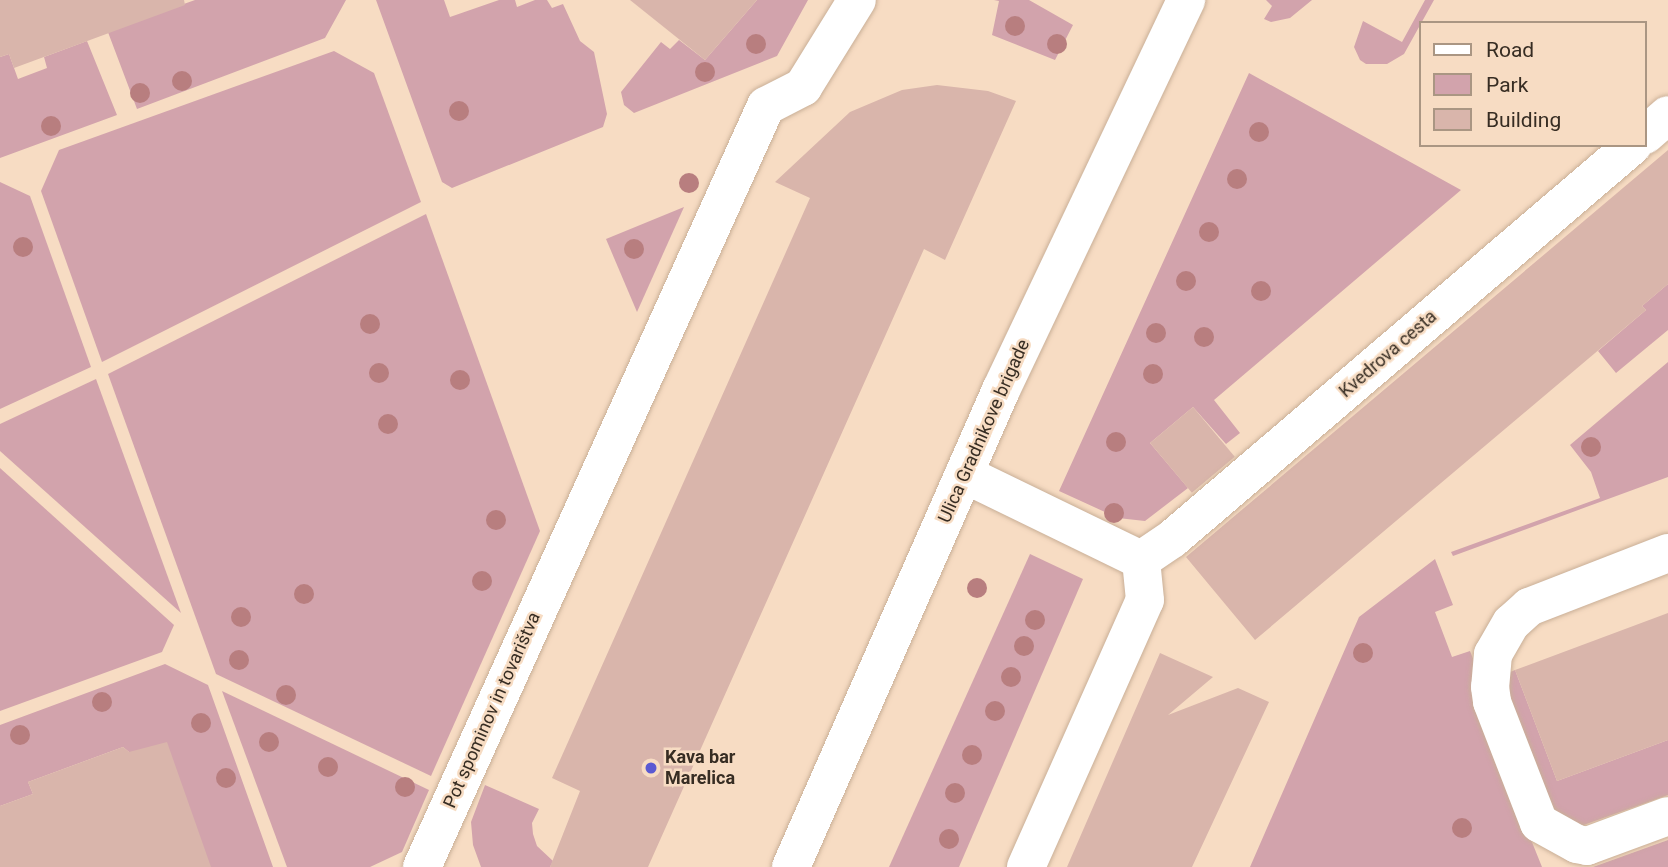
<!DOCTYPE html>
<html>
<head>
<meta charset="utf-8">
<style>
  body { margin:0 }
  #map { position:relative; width:1668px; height:867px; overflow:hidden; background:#f7dcc3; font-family:Roboto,sans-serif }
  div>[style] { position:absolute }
  .green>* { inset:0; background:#d2a3ac }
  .building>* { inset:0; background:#d9b5ab; transform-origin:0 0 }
  .roads { filter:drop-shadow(0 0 2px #c9af97) drop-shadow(0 0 2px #c9af97) }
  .minor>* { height:38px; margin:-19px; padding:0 19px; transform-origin:19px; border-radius:19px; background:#fff }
  .trees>* { width:20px; height:20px; margin:-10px; border-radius:50%; background:#b87e7f }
  .dots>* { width:19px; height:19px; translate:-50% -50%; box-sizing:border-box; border:4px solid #f7dcc3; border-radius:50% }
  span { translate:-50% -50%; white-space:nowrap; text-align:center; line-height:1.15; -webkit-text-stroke:5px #f7dcc3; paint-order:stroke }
  .street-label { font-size:18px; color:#372d23 }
  .poi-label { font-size:18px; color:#372d23; font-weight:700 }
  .left { translate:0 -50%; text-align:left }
  .legend { position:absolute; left:1419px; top:21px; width:228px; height:126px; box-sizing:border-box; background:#f7dcc3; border:2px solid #aa9683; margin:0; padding:9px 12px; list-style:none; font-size:21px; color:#372d23 }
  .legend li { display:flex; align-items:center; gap:14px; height:35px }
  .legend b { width:35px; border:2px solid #aa9683 }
</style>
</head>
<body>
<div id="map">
  <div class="green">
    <i style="clip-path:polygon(195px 0,346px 0,325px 38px,137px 109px,103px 19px,167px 10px)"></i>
    <i style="clip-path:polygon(376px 0,444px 0,450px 17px,499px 0,515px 0,517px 7px,535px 0,547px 0,552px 8px,563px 4px,580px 41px,594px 52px,607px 114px,603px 127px,452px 188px,442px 182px)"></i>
    <i style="clip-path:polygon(757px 0,808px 0,777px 56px,634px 113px,624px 105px,621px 92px,661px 42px,670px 49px,679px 40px,705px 60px)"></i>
    <i style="clip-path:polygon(994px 0,1029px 0,1073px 25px,1055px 60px,992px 35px,999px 1px)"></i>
    <i style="clip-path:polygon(1266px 0,1312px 0,1290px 18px,1271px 22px,1264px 19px,1272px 6px)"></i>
    <i style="clip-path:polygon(1425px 0,1434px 0,1404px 54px,1387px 64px,1366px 64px,1360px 60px,1354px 47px,1363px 21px,1402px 42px)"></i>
    <i style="clip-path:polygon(87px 41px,117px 115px,0 158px,0 57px,9px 54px,18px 79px,47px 68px,44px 57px)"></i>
    <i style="clip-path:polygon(334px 51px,374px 73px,421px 202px,102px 362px,41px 191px,59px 150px)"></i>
    <i style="clip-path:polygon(1249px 73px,1461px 190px,1214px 400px,1240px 433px,1226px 444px,1193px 407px,1150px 443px,1188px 488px,1145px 521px,1118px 518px,1059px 491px)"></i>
    <i style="clip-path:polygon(0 182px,30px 196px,91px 367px,0 409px)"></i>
    <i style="clip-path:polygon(684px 207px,637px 312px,606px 239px)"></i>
    <i style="clip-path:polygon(426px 214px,540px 531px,431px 776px,216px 674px,108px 374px)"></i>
    <i style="clip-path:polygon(1668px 284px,1668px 330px,1616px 373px,1598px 351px,1646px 310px,1642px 306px)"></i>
    <i style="clip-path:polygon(1668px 362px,1668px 477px,1453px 556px,1451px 552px,1600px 498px,1591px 472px,1570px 445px)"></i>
    <i style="clip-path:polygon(96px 379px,181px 613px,0 451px,0 424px)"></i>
    <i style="clip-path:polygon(0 468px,174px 625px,162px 652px,0 711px)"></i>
    <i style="clip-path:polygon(1030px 554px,1083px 579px,959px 867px,889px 867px)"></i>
    <i style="clip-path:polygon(1435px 559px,1453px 605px,1435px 612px,1452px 657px,1470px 651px,1478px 671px,1482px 718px,1542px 867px,1250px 867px,1359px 617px)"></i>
    <i style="clip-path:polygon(165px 664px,208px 685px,273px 867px,202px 867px,129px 752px,123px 747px,28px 782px,33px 794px,0 806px,0 725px)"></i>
    <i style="clip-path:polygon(1515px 670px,1557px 781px,1668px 740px,1668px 795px,1578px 827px,1549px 812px,1506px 700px,1508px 673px)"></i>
    <i style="clip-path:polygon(222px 691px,429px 790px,402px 852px,370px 867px,287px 867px)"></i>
    <i style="clip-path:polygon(485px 785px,539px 809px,532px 823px,533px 834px,537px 846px,553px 861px,550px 867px,481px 867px,473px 845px,471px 822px)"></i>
    <i style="clip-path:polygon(1668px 840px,1668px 867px,1593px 867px)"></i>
  </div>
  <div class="building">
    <i style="clip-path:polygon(0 0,184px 0,185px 5px,14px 68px,9px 54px,0 57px)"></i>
    <i style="clip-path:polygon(630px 0,757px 0,705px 60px)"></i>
    <i style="clip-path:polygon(937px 85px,988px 91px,1016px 101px,945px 260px,924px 249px,648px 867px,550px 867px,580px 791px,552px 778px,810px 198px,775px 182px,850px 112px,902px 90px)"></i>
    <i style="clip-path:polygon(1668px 150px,1668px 284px,1642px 306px,1646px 310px,1255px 640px,1186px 557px)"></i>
    <i style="left:1193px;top:407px;width:65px;height:56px;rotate:50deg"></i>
    <i style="clip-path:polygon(1668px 613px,1668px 740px,1557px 781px,1515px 670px)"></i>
    <i style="clip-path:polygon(1160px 653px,1213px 677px,1168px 715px,1238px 688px,1269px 702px,1192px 867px,1067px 867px)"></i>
    <i style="clip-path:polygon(167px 742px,211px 867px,0 867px,0 806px,33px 794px,28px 782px,123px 747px,129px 752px)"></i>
  </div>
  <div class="roads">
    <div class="minor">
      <i style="left:1645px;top:135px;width:30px;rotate:-41deg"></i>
      <i style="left:964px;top:474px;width:197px;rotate:25.9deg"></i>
      <i style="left:1668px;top:553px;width:149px;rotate:158.8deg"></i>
      <i style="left:1529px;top:607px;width:24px;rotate:138deg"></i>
      <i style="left:1511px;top:623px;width:36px;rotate:120deg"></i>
      <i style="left:1493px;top:654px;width:33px;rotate:95deg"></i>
      <i style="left:1490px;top:687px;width:15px;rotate:82deg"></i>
      <i style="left:1492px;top:702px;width:130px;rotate:68.8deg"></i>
      <i style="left:1539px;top:823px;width:43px;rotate:28.9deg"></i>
      <i style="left:1577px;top:844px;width:10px;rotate:11deg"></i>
      <i style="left:1587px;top:846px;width:86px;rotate:-20.3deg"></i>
      <i style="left:1141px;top:560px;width:37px;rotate:-34deg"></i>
      <i style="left:1172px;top:539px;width:606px;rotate:-40.52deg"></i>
      <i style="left:422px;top:867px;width:835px;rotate:-65.68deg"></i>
      <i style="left:766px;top:106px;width:42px;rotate:-27.2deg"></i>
      <i style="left:803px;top:87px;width:102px;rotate:-58.2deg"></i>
      <i style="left:791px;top:867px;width:521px;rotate:-66.24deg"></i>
      <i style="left:1001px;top:390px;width:432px;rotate:-64.6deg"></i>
      <i style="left:1026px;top:867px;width:292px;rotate:-66deg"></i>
      <i style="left:1145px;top:600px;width:40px;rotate:-95.7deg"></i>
    </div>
  </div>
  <div class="trees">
    <i style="left:1015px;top:26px"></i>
    <i style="left:756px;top:44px"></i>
    <i style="left:1057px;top:44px"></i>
    <i style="left:705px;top:72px"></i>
    <i style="left:182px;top:81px"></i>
    <i style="left:140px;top:93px"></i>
    <i style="left:459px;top:111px"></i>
    <i style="left:51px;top:126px"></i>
    <i style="left:1259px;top:132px"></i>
    <i style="left:1237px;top:179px"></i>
    <i style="left:689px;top:183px"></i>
    <i style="left:1209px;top:232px"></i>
    <i style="left:23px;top:247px"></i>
    <i style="left:634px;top:249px"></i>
    <i style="left:1186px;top:281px"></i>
    <i style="left:1261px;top:291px"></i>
    <i style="left:370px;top:324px"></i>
    <i style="left:1156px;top:333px"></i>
    <i style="left:1204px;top:337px"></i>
    <i style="left:379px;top:373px"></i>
    <i style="left:1153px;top:374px"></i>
    <i style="left:460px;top:380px"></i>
    <i style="left:388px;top:424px"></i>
    <i style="left:1116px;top:442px"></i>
    <i style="left:1591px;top:447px"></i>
    <i style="left:1114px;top:513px"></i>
    <i style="left:496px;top:520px"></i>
    <i style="left:482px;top:581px"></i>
    <i style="left:977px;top:588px"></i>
    <i style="left:304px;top:594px"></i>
    <i style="left:241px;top:617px"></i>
    <i style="left:1035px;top:620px"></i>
    <i style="left:1024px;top:646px"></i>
    <i style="left:1363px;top:653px"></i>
    <i style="left:239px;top:660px"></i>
    <i style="left:1011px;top:677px"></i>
    <i style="left:286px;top:695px"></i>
    <i style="left:102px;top:702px"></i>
    <i style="left:995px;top:711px"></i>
    <i style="left:201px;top:723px"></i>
    <i style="left:20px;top:735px"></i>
    <i style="left:269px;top:742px"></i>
    <i style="left:972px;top:755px"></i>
    <i style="left:328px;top:767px"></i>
    <i style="left:226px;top:778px"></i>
    <i style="left:405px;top:787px"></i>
    <i style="left:955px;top:793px"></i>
    <i style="left:1462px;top:828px"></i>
    <i style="left:949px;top:839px"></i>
  </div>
  <div class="dots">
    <i style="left:651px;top:768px;background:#5b5ad2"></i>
  </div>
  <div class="street-label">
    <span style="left:1388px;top:354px;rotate:-41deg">Kvedrova cesta</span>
    <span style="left:984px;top:431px;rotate:-66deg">Ulica Gradnikove brigade</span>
    <span style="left:492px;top:710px;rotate:-66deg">Pot spominov in tovarištva</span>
  </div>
  <div class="poi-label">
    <span class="left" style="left:665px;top:768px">Kava bar<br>Marelica</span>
  </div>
  <ul class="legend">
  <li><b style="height:9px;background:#fff"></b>Road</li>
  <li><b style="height:19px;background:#d2a3ac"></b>Park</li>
  <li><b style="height:19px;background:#d9b5ab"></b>Building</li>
  </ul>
</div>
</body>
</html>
